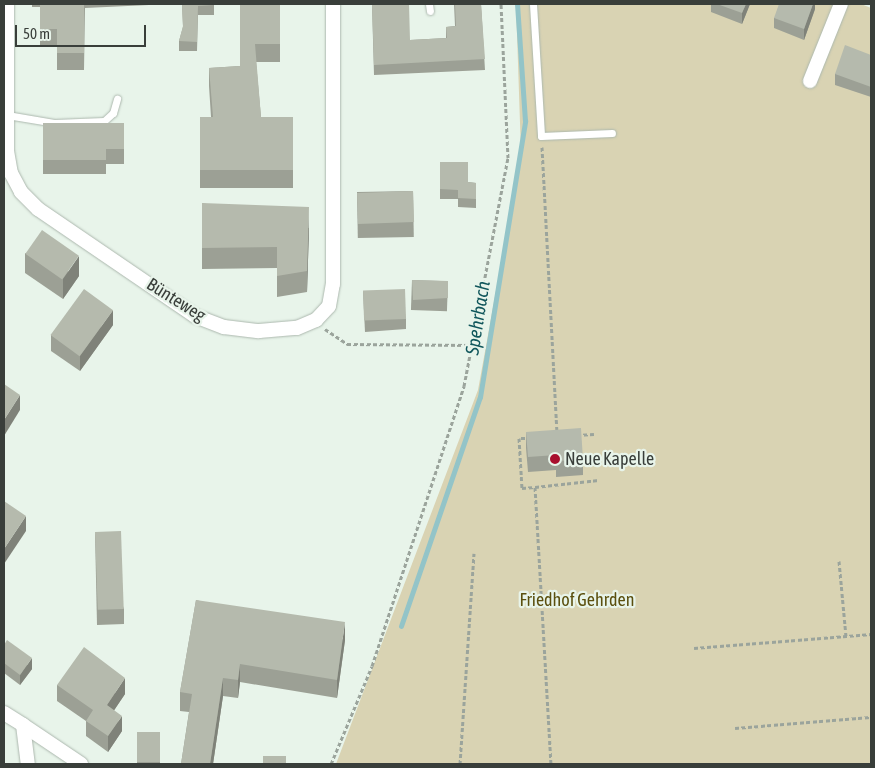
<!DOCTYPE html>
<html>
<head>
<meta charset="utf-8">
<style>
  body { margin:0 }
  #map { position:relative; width:875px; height:768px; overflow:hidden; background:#e8f4ea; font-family:"Asap Condensed",sans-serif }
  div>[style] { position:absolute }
  .green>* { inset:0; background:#d9d3b3 }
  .stream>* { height:5px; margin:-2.5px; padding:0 2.5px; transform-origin:2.5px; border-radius:2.5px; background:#93c4c8 }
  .path>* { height:3px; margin-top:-1.5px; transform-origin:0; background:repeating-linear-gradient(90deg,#9ba49c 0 4px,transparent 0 6.5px) }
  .roads { filter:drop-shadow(0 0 1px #acb8ae) drop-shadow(0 0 1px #acb8ae) }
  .lane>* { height:7px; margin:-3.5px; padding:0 3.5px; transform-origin:3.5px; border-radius:3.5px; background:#fff }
  .street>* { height:14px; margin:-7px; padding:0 7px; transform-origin:7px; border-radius:7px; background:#fff }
  .wall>* { inset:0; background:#9ca095; transform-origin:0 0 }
  .shaded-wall>* { inset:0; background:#7f8279 }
  .building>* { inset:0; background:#b5baad; transform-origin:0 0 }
  .dots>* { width:14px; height:14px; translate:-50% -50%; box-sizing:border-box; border:2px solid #e8f4ea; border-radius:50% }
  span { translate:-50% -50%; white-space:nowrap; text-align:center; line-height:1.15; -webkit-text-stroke:4.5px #e8f4ea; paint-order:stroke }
  .street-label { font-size:18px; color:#393e3a }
  .poi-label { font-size:18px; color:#393e3a }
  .left { translate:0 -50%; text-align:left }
  .park-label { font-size:18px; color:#5b4f0e }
  .water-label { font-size:19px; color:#10565b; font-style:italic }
  .frame { position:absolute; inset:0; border:5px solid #393e3a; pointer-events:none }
  .scale { position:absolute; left:15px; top:25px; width:131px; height:22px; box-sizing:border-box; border:2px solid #393e3a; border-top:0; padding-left:6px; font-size:15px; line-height:18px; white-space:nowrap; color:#393e3a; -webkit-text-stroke:4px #e8f4ea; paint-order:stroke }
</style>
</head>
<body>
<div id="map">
  <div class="green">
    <i style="clip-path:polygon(516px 4px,861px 4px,871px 8px,871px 764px,336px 764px,478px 390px,521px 153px)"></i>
  </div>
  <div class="stream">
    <i style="left:401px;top:626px;width:242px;rotate:-71deg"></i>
    <i style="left:480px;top:397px;width:280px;rotate:-80.7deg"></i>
    <i style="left:525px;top:121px;width:117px;rotate:-93.9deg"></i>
  </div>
  <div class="path">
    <i style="left:542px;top:147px;width:286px;rotate:87deg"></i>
    <i style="left:325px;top:329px;width:27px;rotate:34deg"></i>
    <i style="left:347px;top:344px;width:125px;rotate:0.5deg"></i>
    <i style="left:577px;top:435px;width:17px;rotate:-3deg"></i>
    <i style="left:531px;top:438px;width:12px;rotate:180deg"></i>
    <i style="left:519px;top:438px;width:50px;rotate:86.6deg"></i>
    <i style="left:522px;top:488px;width:13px;rotate:-4deg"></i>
    <i style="left:535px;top:487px;width:277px;rotate:86.7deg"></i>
    <i style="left:535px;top:487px;width:64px;rotate:-6.2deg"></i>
    <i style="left:839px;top:561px;width:75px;rotate:84.7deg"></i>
    <i style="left:694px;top:648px;width:178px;rotate:-4.5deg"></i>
    <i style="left:735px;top:728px;width:136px;rotate:-4.6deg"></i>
    <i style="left:331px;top:764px;width:106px;rotate:-67.3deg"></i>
    <i style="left:372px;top:666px;width:295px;rotate:-71.8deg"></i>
    <i style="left:464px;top:386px;width:232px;rotate:-79.1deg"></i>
    <i style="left:508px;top:158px;width:154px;rotate:-92.6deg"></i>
    <i style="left:460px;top:764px;width:211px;rotate:-86.2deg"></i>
  </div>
  <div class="roads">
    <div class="lane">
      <i style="left:429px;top:4px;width:7px;rotate:82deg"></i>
      <i style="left:533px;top:4px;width:132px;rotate:86.5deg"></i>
      <i style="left:541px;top:136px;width:71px;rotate:-2.4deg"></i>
      <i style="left:7px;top:115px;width:49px;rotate:9.5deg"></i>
      <i style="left:55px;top:123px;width:49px;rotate:-2.3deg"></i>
      <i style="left:104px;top:121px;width:12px;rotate:-42deg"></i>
      <i style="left:113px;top:113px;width:15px;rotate:-74deg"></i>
    </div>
    <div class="street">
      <i style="left:7px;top:4px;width:147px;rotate:90deg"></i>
      <i style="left:7px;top:151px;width:22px;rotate:80deg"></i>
      <i style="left:11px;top:173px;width:21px;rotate:62deg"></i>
      <i style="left:21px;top:192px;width:24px;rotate:45deg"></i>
      <i style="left:38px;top:209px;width:190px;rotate:34.3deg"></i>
      <i style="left:195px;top:316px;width:31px;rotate:21deg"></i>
      <i style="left:224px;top:327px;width:35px;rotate:7deg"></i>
      <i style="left:259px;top:331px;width:38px;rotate:-5deg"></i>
      <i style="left:297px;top:328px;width:21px;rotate:-23deg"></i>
      <i style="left:316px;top:320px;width:19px;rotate:-47deg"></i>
      <i style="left:329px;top:306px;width:22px;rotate:-80deg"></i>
      <i style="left:333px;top:284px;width:280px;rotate:-90deg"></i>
      <i style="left:810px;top:81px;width:83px;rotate:-68.1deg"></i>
      <i style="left:4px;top:713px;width:22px;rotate:32deg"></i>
      <i style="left:23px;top:725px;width:39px;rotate:83deg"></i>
      <i style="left:23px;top:725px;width:70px;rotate:33.9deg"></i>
    </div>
  </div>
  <div class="wall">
    <i style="clip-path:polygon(32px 4px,149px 4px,149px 5px,85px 8px,84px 70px,57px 70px,57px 46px,40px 46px,40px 7px,32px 7px)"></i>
    <i style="clip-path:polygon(182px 4px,214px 4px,214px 15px,198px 15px,197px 51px,179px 51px,179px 41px,183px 27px)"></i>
    <i style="clip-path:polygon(280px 4px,280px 62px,256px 62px,261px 117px,293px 117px,293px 188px,200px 188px,200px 117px,211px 117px,209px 86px,209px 68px,240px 66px)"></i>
    <i style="clip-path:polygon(454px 4px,481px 4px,485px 70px,374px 75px,372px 5px,410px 40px,446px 38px,446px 27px,455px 26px)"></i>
    <i style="clip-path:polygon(711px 4px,750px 4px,742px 24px,711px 12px)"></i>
    <i style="clip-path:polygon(815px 4px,815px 9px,804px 40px,774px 28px,774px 18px)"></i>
    <i style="clip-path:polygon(871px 55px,871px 97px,835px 85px,835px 74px)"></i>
    <i style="clip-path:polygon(43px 123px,124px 123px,124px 164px,106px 164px,106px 174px,43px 174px)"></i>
    <i style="clip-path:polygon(440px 162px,468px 182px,476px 183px,476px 208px,458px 207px,458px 199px,440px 199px)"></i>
    <i style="left:413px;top:191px;width:46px;height:56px;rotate:89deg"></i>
    <i style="clip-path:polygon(202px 203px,309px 228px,307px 292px,277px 297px,277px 268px,202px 269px)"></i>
    <i style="clip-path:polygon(25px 253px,79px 276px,63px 299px,25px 273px)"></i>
    <i style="left:412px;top:280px;width:36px;height:30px;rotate:2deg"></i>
    <i style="clip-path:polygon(363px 291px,406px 319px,406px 329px,365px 332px)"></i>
    <i style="clip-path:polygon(113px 325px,80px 371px,51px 351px,51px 335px)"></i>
    <i style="clip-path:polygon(526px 432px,583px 460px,583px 475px,556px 477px,556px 470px,528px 472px,526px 448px)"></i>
    <i style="clip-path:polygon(95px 532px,124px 609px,124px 624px,97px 625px)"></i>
    <i style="clip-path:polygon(196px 600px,345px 640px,337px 698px,240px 682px,238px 698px,223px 696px,213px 764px,181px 764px,189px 712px,180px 711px,180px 692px)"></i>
    <i style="clip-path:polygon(4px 645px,32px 669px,20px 685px,4px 673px)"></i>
    <i style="clip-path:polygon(57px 685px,125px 694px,114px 710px,122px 731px,108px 752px,86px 736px,86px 721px,57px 701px)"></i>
    <i style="left:137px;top:732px;width:23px;height:32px"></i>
  </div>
  <div class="shaded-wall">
    <i style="clip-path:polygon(746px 4px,750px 4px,742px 24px,742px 13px)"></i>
    <i style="clip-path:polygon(813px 4px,815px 4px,815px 9px,804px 40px,804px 29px)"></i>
    <i style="clip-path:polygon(309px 207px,309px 228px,307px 292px,307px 271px)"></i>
    <i style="clip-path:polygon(79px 256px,79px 276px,63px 299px,63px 279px)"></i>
    <i style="clip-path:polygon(113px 310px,113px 325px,80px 371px,80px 356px)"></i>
    <i style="clip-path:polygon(20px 395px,20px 410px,4px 436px,4px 420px)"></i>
    <i style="clip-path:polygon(26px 516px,26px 531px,4px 564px,4px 549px)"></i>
    <i style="clip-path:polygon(345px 622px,345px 640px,337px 698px,337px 680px)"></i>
    <i style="clip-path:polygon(32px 658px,32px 669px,20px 685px,20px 675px)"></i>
    <i style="clip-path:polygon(240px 664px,240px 682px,238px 698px,238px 680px)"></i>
    <i style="clip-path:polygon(125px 678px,125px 694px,107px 721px,107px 705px)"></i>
    <i style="clip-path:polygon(223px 678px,223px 696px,213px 764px,210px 764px)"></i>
    <i style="clip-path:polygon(122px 716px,122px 731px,108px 752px,108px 736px)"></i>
  </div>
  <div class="building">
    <i style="clip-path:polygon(40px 4px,84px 4px,84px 53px,57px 53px,57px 29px,40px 29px)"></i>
    <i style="clip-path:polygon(182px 4px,214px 4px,214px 5px,198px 6px,197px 42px,179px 41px,183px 26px)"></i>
    <i style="clip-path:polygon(240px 4px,280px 4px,280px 44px,255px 44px,261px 117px,293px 117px,293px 170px,200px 170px,200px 117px,213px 117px,209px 68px,240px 66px)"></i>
    <i style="clip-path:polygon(409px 4px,410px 40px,447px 38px,446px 27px,456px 26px,455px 4px,481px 4px,485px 59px,374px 65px,372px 5px)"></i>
    <i style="clip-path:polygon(717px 4px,746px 4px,742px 13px)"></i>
    <i style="clip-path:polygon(779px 4px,813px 4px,804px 29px,774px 18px)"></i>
    <i style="clip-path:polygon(845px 45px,871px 55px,871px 87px,835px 74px)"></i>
    <i style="clip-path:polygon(43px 123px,124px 123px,124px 149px,106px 149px,106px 160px,43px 160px)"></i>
    <i style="clip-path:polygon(440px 162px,468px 162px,468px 182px,476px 183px,476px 199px,458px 198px,458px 190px,440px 189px)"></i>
    <i style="left:413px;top:191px;width:31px;height:56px;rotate:88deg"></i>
    <i style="clip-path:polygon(202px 203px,309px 207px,307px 271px,277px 276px,277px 247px,202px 248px)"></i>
    <i style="left:42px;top:230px;width:45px;height:29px;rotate:35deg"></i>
    <i style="clip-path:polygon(412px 280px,448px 281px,448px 298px,413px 300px)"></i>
    <i style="left:84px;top:289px;width:36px;height:57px;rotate:36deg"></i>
    <i style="left:405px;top:289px;width:30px;height:42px;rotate:88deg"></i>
    <i style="clip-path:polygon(4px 384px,20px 395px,4px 420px)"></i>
    <i style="clip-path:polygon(581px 428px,583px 460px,556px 461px,556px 455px,528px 457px,526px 432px)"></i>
    <i style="clip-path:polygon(4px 501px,26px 516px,4px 549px)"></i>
    <i style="left:121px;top:531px;width:78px;height:26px;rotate:88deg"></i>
    <i style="clip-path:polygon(196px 600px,345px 622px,337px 680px,240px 664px,238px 680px,223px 678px,210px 764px,181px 764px,192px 694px,180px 692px)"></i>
    <i style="clip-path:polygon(7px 640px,32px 658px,20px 675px,4px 663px,4px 645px)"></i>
    <i style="clip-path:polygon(84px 647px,125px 678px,107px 705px,122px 716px,108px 736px,86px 721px,93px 710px,57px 685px)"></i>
    <i style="left:137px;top:732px;width:23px;height:30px"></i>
    <i style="left:263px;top:756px;width:23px;height:8px"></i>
  </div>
  <div class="dots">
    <i style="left:555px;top:459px;background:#a80f2e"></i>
  </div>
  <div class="street-label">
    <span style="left:176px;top:300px;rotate:32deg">Bünteweg</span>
  </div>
  <div class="poi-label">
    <span class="left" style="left:565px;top:459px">Neue Kapelle</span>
  </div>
  <div class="park-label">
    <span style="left:577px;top:600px">Friedhof Gehrden</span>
  </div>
  <div class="water-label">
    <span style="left:478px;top:318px;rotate:-81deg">Spehrbach</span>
  </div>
  <div class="frame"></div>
  <div class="scale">50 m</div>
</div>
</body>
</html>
